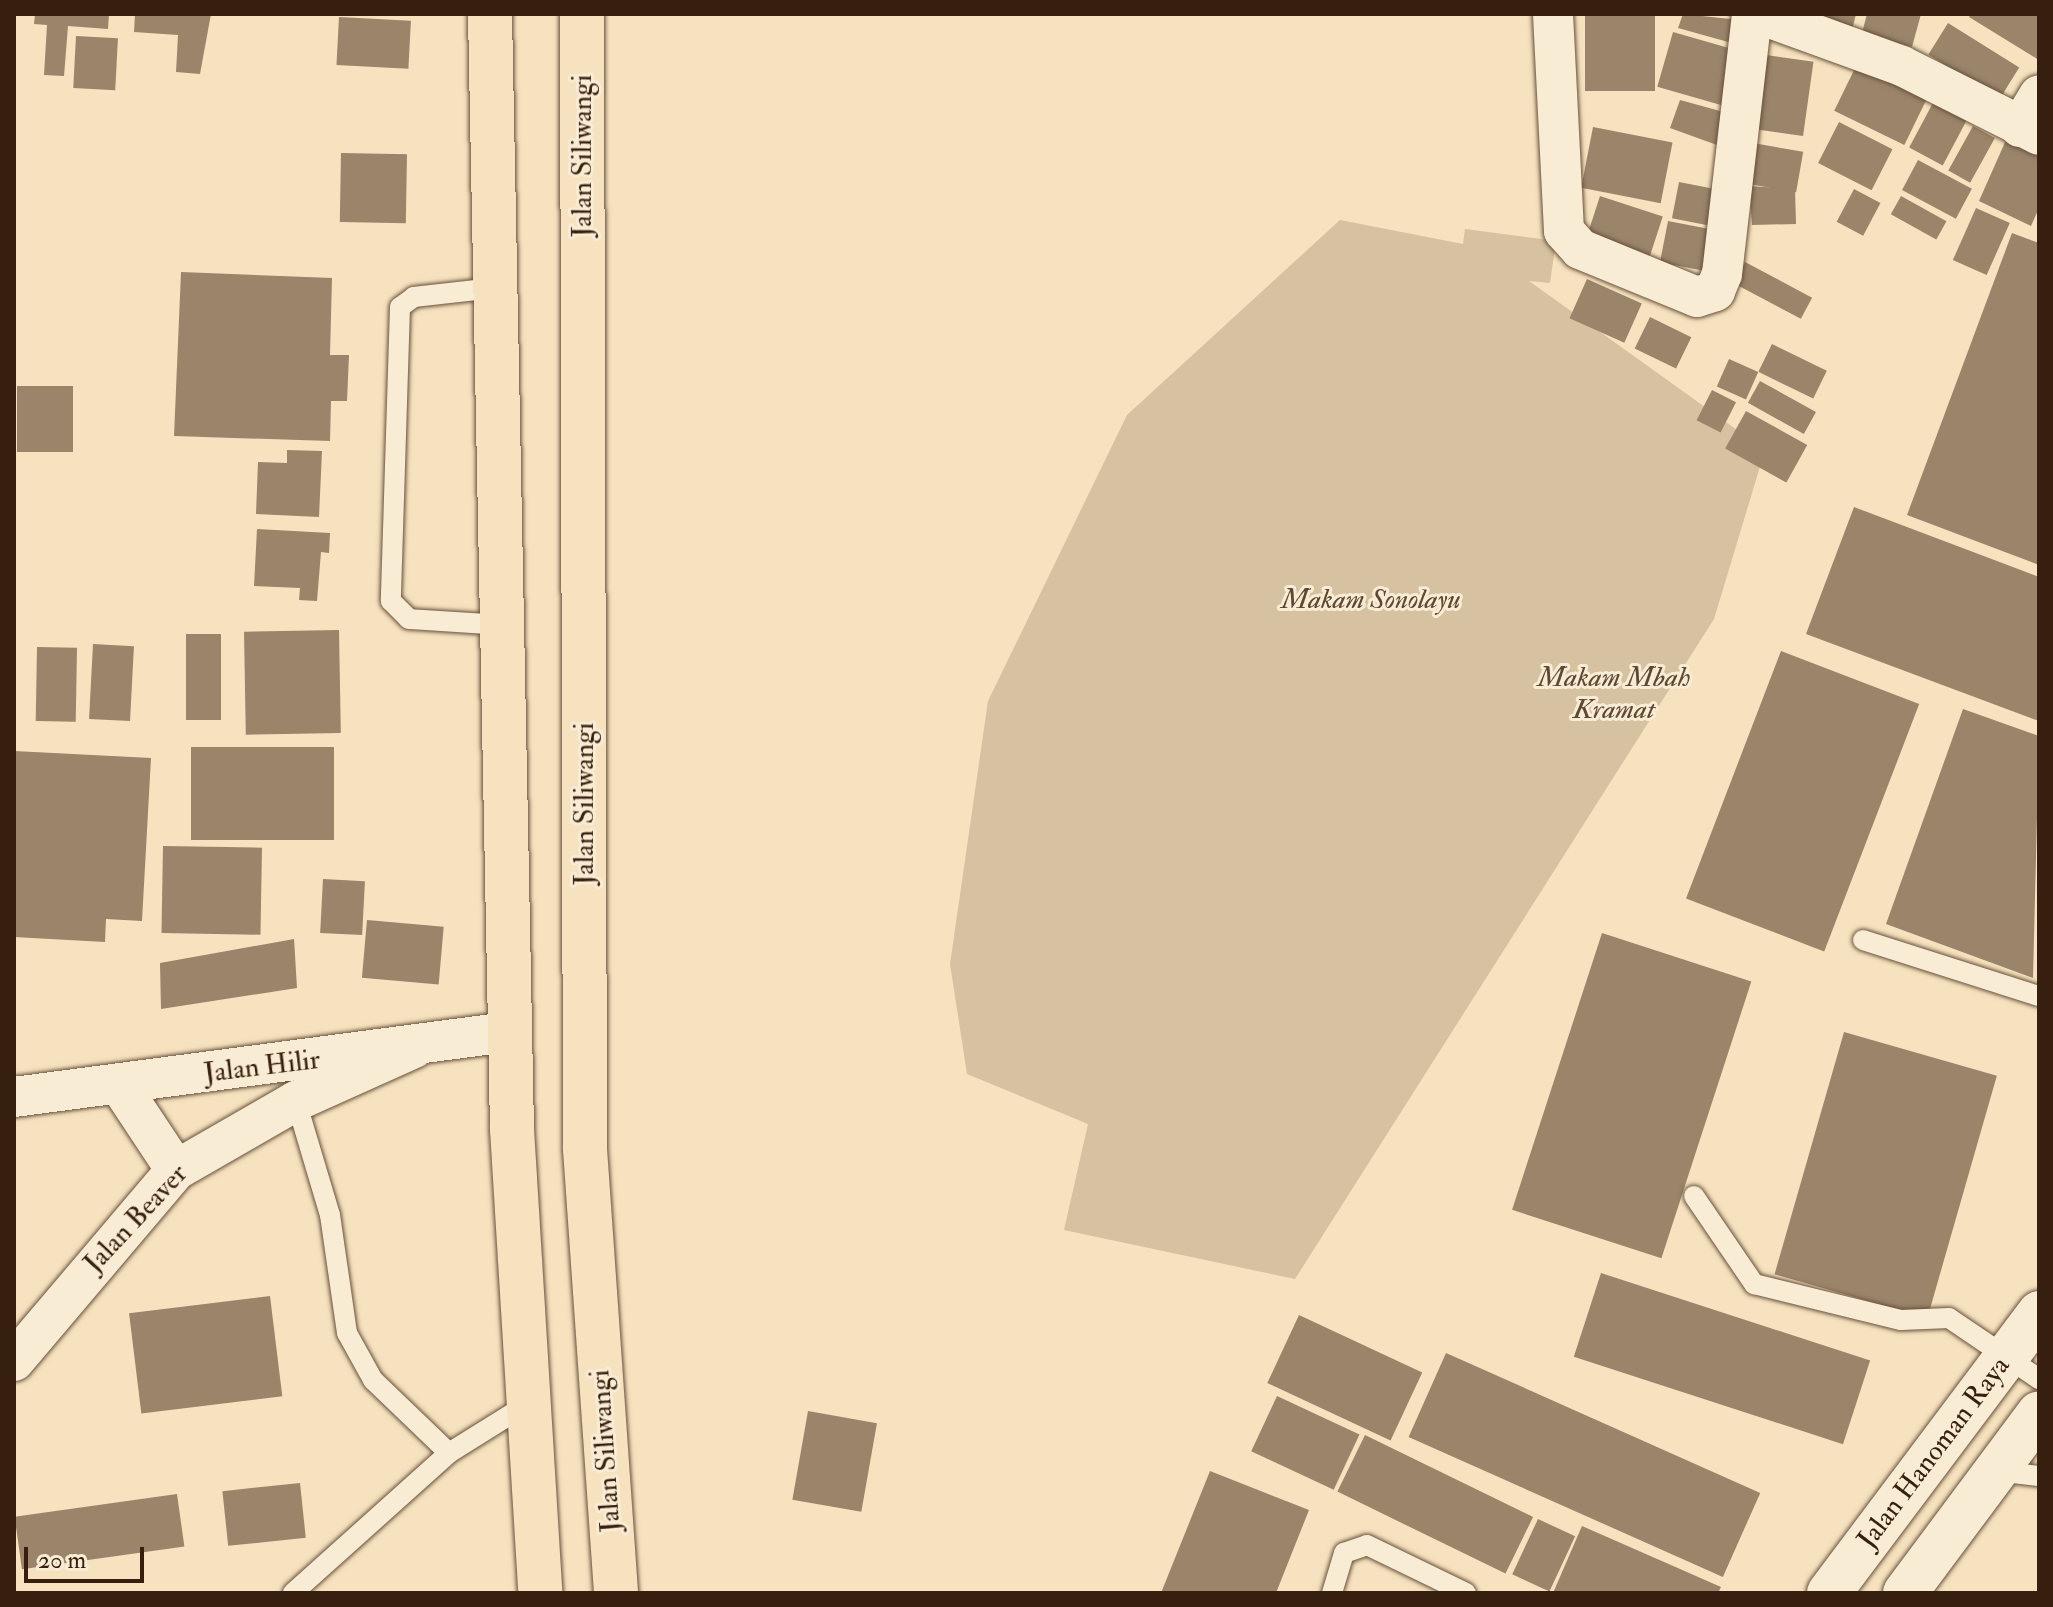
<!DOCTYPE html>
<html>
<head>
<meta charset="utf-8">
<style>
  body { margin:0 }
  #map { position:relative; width:2053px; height:1607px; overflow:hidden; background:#f6e2be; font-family:"IM FELL Double Pica",serif }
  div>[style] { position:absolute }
  .green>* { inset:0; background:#d6c1a0 }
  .building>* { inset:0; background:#9a846a; transform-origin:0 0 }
  .roads { filter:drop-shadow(0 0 2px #67503b) drop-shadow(0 0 2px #67503b) }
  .lane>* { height:20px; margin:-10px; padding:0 10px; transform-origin:10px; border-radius:10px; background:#f9ecd5 }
  .street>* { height:40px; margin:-20px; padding:0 20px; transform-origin:20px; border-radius:20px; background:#f9ecd5 }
  .secondary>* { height:44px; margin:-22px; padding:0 22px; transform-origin:22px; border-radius:22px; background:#f9ecd5 }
  .highway>* { height:44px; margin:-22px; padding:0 22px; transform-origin:22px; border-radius:22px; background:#f6e2be }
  span { translate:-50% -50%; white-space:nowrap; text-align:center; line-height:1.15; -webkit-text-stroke:6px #f9ecd5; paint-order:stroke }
  .street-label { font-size:28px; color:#371f0f }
  .park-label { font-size:28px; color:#5f4833; font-style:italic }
  .frame { position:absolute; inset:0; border:16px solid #371f0f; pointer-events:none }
  .scale { position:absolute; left:24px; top:1547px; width:120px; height:36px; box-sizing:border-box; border:4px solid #371f0f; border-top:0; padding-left:10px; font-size:24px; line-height:28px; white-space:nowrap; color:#371f0f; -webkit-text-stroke:6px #f9ecd5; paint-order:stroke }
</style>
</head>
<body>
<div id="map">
  <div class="green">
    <i style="clip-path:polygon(1340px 220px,1463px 244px,1465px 229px,1556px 241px,1550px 283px,1529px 281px,1765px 450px,1714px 619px,1295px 1279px,1064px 1230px,1088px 1124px,967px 1074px,950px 964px,988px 701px,1127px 415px)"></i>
  </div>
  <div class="building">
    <i style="clip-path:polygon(35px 14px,109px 14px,108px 29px,68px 26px,64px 76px,44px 75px,47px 25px,34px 24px)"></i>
    <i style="clip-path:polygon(135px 14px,211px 14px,200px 74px,176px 72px,178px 35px,134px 32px)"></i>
    <i style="left:1585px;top:14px;width:70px;height:77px"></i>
    <i style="clip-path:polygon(1683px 14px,1740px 20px,1739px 45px,1678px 28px)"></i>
    <i style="clip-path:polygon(1782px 14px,1856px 14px,1852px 30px)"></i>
    <i style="clip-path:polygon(1867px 14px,1921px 14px,1912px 47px,1862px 33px)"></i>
    <i style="clip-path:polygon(1971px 14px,2039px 14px,2039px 60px,1969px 17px)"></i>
    <i style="left:339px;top:17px;width:72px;height:48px;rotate:3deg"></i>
    <i style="left:1948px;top:23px;width:84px;height:37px;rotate:32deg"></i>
    <i style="left:1673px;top:32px;width:68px;height:57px;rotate:16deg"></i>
    <i style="left:76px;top:36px;width:42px;height:52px;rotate:3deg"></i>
    <i style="left:1759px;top:54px;width:55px;height:75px;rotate:8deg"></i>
    <i style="left:1857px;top:64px;width:78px;height:52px;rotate:26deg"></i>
    <i style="left:1935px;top:99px;width:38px;height:55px;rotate:28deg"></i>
    <i style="clip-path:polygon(1680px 100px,1731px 114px,1728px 149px,1670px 128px)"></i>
    <i style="left:1839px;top:122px;width:60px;height:46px;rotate:27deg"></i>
    <i style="left:1973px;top:126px;width:25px;height:51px;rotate:29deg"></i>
    <i style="left:1593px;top:127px;width:81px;height:62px;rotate:11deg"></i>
    <i style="clip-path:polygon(2006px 140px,2039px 155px,2039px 208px,2031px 226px,1979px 201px)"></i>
    <i style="left:1753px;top:143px;width:51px;height:41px;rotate:10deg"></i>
    <i style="left:341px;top:153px;width:66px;height:69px;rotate:1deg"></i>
    <i style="left:1918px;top:160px;width:61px;height:34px;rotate:28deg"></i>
    <i style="left:1679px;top:182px;width:51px;height:37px;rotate:11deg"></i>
    <i style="clip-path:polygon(1749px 186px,1795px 189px,1796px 224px,1752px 225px)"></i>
    <i style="left:1854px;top:189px;width:30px;height:37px;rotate:28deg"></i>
    <i style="left:1600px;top:196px;width:66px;height:48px;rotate:18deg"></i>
    <i style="left:1901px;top:196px;width:52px;height:21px;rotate:29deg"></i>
    <i style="left:1976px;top:208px;width:37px;height:57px;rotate:24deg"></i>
    <i style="left:1668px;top:221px;width:54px;height:42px;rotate:11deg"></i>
    <i style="clip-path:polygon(2012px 233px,2039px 243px,2039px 565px,1907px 515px)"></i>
    <i style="left:1745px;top:262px;width:76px;height:24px;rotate:28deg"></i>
    <i style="clip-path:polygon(181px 272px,332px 278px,330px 355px,349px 355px,347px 401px,331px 401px,330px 441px,174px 436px)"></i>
    <i style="left:1587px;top:279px;width:60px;height:43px;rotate:24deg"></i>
    <i style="left:1650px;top:317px;width:46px;height:35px;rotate:26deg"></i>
    <i style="left:1772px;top:344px;width:61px;height:31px;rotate:26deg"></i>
    <i style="left:1729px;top:359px;width:32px;height:30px;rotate:24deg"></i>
    <i style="left:1760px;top:381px;width:64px;height:25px;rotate:29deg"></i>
    <i style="left:17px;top:386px;width:56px;height:66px"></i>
    <i style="left:1712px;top:390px;width:27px;height:34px;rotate:27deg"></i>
    <i style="left:1746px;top:411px;width:70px;height:43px;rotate:29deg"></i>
    <i style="clip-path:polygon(287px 450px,322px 451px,319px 517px,256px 514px,258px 462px,287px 463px)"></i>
    <i style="clip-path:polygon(1854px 507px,2039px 577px,2039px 721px,1806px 634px)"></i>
    <i style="clip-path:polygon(257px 529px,330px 533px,329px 553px,321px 552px,317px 601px,299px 600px,300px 588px,254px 586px)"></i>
    <i style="left:339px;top:630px;width:103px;height:95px;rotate:89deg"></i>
    <i style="left:186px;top:634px;width:35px;height:86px"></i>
    <i style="left:93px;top:644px;width:41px;height:75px;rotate:3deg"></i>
    <i style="left:37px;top:647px;width:40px;height:74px;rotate:1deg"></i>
    <i style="left:1781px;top:651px;width:148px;height:265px;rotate:21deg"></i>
    <i style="clip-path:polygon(1963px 709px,2039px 736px,2033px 978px,1886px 924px)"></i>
    <i style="left:191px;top:747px;width:143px;height:93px"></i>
    <i style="clip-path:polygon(14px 751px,151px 758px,142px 921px,106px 919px,105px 942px,14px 937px)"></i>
    <i style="left:163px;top:846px;width:99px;height:87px;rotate:1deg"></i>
    <i style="left:323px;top:879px;width:42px;height:54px;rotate:3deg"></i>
    <i style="left:367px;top:920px;width:77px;height:58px;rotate:5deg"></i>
    <i style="left:1602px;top:933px;width:157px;height:291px;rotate:18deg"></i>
    <i style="clip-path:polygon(294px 939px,297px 988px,161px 1009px,160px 963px)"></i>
    <i style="left:1844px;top:1032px;width:159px;height:252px;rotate:16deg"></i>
    <i style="left:1601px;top:1273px;width:283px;height:88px;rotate:18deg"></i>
    <i style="left:270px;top:1296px;width:101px;height:142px;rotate:83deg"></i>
    <i style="left:1299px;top:1315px;width:136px;height:75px;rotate:25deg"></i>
    <i style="left:1446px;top:1353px;width:344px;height:92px;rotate:24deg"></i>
    <i style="left:1277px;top:1396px;width:91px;height:61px;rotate:25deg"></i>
    <i style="left:808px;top:1411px;width:70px;height:90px;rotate:10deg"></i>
    <i style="left:1365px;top:1435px;width:187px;height:63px;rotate:26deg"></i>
    <i style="clip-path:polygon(1210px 1471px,1309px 1510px,1276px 1593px,1161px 1593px)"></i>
    <i style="left:300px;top:1483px;width:55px;height:78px;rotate:84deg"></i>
    <i style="left:177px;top:1494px;width:53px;height:164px;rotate:82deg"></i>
    <i style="left:1538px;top:1519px;width:41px;height:61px;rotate:25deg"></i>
    <i style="clip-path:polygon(1582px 1526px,1721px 1587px,1718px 1593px,1553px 1593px)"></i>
  </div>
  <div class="roads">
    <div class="lane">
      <i style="left:494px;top:288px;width:81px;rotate:173.6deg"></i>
      <i style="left:414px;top:297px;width:17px;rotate:144deg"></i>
      <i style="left:400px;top:307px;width:294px;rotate:91.8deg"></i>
      <i style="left:391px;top:601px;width:25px;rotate:45deg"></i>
      <i style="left:409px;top:619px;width:92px;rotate:3.7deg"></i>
      <i style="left:1863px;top:940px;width:185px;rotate:17.7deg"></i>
      <i style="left:296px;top:1101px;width:119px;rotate:73.4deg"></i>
      <i style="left:330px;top:1215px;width:119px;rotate:81.8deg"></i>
      <i style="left:347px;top:1333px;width:54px;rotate:61deg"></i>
      <i style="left:373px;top:1380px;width:105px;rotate:43.8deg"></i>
      <i style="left:1694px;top:1196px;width:107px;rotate:55.7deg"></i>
      <i style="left:1754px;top:1284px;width:151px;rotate:13.8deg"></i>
      <i style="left:1901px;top:1320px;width:48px;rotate:-2.4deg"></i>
      <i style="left:1949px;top:1318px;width:109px;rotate:34.1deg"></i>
      <i style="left:1996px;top:1471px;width:43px;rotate:6.6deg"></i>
      <i style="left:293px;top:1593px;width:210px;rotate:-41.9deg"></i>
      <i style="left:449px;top:1453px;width:94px;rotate:-32deg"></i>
      <i style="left:1332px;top:1593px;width:42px;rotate:-73.3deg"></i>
      <i style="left:1344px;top:1553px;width:24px;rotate:-19deg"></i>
      <i style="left:1367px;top:1545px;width:110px;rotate:25.9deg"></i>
    </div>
    <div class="street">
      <i style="left:1553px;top:14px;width:217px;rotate:87.1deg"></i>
      <i style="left:1564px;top:231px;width:24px;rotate:48deg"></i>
      <i style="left:1580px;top:249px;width:126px;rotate:22.3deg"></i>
      <i style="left:1697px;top:297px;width:19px;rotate:-18deg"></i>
      <i style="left:1715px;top:291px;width:18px;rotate:-68deg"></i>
      <i style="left:1722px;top:274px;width:262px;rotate:-83.4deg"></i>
      <i style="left:1759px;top:14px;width:152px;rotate:20deg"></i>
      <i style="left:1902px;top:66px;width:153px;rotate:26.7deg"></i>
      <i style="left:2020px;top:127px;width:37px;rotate:-59deg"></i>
      <i style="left:119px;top:1084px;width:103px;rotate:56.5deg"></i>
      <i style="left:14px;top:1097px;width:499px;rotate:-7.5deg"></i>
      <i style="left:14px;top:1361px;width:250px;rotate:-49.7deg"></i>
      <i style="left:176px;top:1170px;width:138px;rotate:-29.9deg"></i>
      <i style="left:296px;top:1101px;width:129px;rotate:-24.2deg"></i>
    </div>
    <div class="secondary">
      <i style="left:1829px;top:1593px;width:350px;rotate:-53.1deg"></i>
      <i style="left:1905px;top:1593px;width:224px;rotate:-53.3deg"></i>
    </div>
    <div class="highway">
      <i style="left:490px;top:14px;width:1115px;rotate:88.87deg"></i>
      <i style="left:512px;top:1129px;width:465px;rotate:86.5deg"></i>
      <i style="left:582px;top:14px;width:1135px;rotate:89.85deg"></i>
      <i style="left:585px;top:1149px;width:445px;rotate:86deg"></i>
    </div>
  </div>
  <div class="street-label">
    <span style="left:583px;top:156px;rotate:-90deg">Jalan Siliwangi</span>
    <span style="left:585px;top:804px;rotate:-90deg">Jalan Siliwangi</span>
    <span style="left:262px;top:1067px;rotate:-7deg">Jalan Hilir</span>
    <span style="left:136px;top:1219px;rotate:-47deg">Jalan Beaver</span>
    <span style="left:606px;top:1451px;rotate:-94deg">Jalan Siliwangi</span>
    <span style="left:1934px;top:1453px;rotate:-53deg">Jalan Hanoman Raya</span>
  </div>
  <div class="park-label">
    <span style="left:1371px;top:600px">Makam Sonolayu</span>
    <span style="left:1614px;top:694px">Makam Mbah<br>Kramat</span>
  </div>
  <div class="frame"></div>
  <div class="scale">20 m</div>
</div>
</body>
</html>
